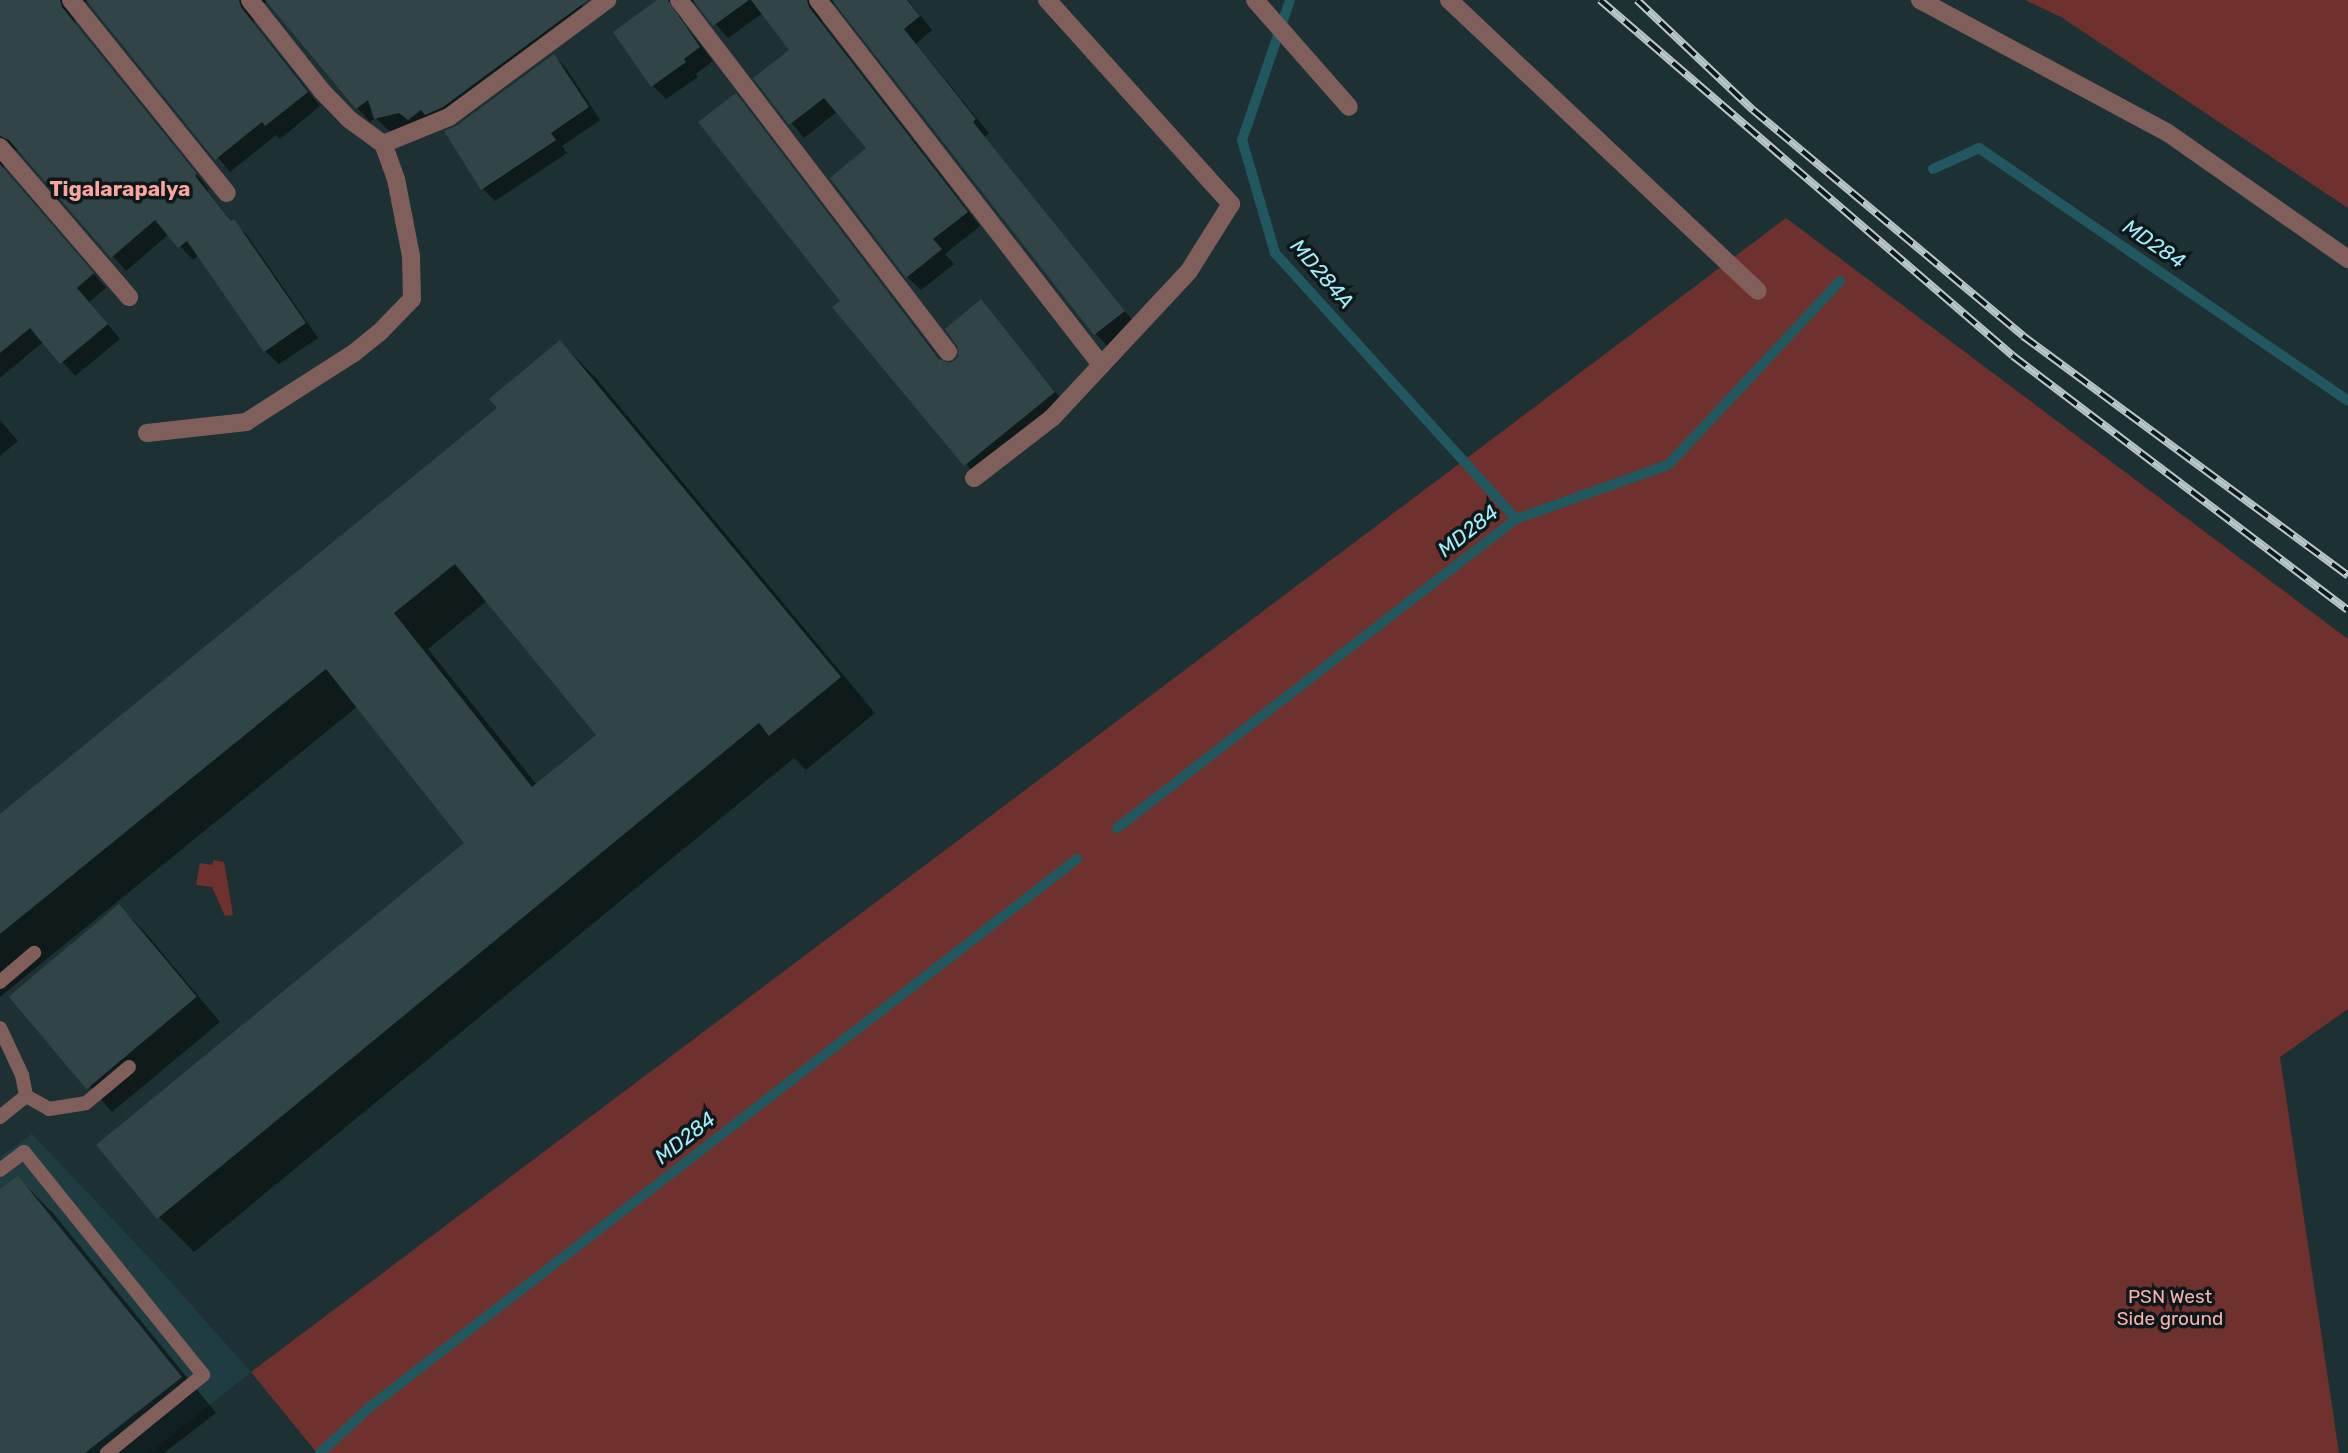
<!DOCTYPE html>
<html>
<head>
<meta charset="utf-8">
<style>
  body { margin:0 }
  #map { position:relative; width:2348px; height:1453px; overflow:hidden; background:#1d3134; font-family:Rubik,sans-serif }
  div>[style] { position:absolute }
  .built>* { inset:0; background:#1f3c41 }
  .green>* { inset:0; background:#6e312e }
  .shadow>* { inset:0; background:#0007 }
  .stream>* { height:10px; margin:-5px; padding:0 5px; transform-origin:5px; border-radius:5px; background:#215860 }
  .building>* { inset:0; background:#314549; transform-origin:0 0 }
  .service>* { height:14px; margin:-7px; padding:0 7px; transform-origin:7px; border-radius:7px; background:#805f5b }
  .minor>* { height:18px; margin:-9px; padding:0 9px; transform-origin:9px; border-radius:9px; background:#805f5b }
  .tertiary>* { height:18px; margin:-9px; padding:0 9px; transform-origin:9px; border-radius:9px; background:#805f5b }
  .rail>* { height:8px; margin-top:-4px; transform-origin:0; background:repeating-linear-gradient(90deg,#0e1719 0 16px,#bac7c9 0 32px); box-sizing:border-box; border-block:2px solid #bac7c9 }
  span { translate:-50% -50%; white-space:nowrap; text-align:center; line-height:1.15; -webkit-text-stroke:7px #0e1719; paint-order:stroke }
  .park-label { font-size:19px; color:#f4b3ad }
  .neighbourhood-label { font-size:21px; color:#faa69f; font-weight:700 }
  .water-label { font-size:21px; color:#a1edfa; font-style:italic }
</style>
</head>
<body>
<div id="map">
  <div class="built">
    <i style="clip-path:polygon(32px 1134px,155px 1264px,251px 1372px,150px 1453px,0 1453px,0 1157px)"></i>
  </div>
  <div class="green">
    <i style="clip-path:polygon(2025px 0,2348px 0,2348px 208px,2061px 17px)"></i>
    <i style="clip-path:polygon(1786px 218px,2348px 639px,2348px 1009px,2280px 1057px,2339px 1453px,317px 1453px,251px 1372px)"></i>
    <i style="clip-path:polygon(214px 860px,224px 862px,233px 915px,225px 916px,212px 887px,196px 885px,200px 863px,212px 865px)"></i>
  </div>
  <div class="shadow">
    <i style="clip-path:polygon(0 0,578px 0,593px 19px,457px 120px,390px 132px,376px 118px,370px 122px,357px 108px,268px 2px,257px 4px,252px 11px,254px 23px,320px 106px,280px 139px,276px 135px,230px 172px,91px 4px,84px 1px,74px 9px,75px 23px,209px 189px,207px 190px,232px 222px,247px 235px,318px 338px,279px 364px,265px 351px,199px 255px,193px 260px,169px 234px,126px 271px,22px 152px,12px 149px,2px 157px,4px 169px,106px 288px,89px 302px,120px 339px,75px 376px,44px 341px,0 378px)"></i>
    <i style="clip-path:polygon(660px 0,908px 0,932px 30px,916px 44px,989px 133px,985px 137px,1137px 326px,1109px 348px,1096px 334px,838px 5px,830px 2px,820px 10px,822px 22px,980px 226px,945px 254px,954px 264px,921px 290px,907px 277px,869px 148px,838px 111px,804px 138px,756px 79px,792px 50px,763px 13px,728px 38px,698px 4px,693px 2px,685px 5px,681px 15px,683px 22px,713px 61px,696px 74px,698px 77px,666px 99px,653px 86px)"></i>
    <i style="clip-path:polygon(554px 56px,566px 68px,600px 120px,562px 146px,567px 153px,495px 201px,483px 189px,457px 128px)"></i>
    <i style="clip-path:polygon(736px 96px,943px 363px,950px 365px,960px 358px,981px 301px,1068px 407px,979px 479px,835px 307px,843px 301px)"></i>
    <i style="clip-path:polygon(evenodd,560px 342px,595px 377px,875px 713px,806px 770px,794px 758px,194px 1252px,159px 1217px,467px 843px,358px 706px,0 997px,0 816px,500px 409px,560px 342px,488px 600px,598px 735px,537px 785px,428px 649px,488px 600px)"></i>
    <i style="clip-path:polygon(0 420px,18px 441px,0 456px)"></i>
    <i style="clip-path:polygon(119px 906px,144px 931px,220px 1022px,112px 1112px,11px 996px)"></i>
    <i style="clip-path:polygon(18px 1178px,53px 1213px,216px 1413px,164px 1453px,0 1453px,0 1191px)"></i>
  </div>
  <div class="stream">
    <i style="left:1290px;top:0;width:148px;rotate:108.9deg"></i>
    <i style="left:1242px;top:140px;width:118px;rotate:73.7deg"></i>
    <i style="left:1275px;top:253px;width:359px;rotate:47.8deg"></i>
    <i style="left:1933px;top:169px;width:51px;rotate:-24.5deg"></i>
    <i style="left:1979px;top:148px;width:447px;rotate:34.4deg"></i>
    <i style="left:1117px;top:828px;width:505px;rotate:-37.76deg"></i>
    <i style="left:1516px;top:519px;width:161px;rotate:-19.6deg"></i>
    <i style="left:1668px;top:465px;width:252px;rotate:-46.9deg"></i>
    <i style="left:320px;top:1453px;width:69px;rotate:-42.7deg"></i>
    <i style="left:371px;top:1406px;width:893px;rotate:-37.77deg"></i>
  </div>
  <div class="building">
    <i style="clip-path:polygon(0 0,60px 0,62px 7px,197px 174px,195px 176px,231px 221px,234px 219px,306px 323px,264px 352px,187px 241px,178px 248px,155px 220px,111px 258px,9px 140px,0 136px)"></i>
    <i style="clip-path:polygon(86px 0,239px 0,241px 7px,308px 92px,265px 126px,262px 122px,215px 160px)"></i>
    <i style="clip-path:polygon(265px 0,588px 0,443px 107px,425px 115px,421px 110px,408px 120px,399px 113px,374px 119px,368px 100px,356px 109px)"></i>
    <i style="clip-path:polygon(657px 0,668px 0,700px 47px,684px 59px,686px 62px,651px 87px,613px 32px)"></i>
    <i style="clip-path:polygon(693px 0,749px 0,713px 26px)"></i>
    <i style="clip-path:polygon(751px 0,807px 0,809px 7px,968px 212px,933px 239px,942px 249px,906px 278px,830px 178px,866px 148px,824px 98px,789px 125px,753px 78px,789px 50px)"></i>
    <i style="clip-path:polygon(832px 0,907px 0,920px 16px,904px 29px,976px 119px,973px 122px,1125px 311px,1094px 335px)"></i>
    <i style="clip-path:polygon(554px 54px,589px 107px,551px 133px,556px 140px,481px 190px,444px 131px,456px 126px)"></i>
    <i style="clip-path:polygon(736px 93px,939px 359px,950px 363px,958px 357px,957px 346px,945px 329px,981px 299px,1055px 392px,964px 466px,832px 307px,840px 301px,698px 122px)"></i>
    <i style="clip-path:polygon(0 164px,94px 273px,77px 288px,108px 324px,60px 364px,30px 328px,0 353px)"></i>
    <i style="clip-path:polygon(evenodd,560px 340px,841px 677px,769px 736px,759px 723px,157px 1219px,96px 1145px,464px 843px,326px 669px,0 934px,0 814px,497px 408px,489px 399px,560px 340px,455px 564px,596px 735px,532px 787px,394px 613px,455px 564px)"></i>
    <i style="left:119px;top:904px;width:121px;height:144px;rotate:50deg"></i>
    <i style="clip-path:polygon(18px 1176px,182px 1377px,85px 1453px,0 1453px,0 1189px)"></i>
  </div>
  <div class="service">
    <i style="left:0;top:982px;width:45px;rotate:-40.5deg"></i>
    <i style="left:0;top:1028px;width:52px;rotate:64.9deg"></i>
    <i style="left:22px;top:1075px;width:21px;rotate:79deg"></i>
    <i style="left:26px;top:1096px;width:26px;rotate:29deg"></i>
    <i style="left:49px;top:1109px;width:37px;rotate:-9deg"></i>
    <i style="left:86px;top:1103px;width:56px;rotate:-39.9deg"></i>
    <i style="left:0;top:1117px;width:33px;rotate:-39deg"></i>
    <i style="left:0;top:1170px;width:30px;rotate:-37deg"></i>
    <i style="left:24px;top:1152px;width:286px;rotate:51.2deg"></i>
    <i style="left:203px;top:1375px;width:124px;rotate:140.9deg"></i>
  </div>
  <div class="minor">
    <i style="left:71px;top:0;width:248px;rotate:51.1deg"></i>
    <i style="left:679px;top:0;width:443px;rotate:52.6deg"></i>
    <i style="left:818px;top:0;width:462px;rotate:52.2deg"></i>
    <i style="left:1255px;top:0;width:142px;rotate:48.7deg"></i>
    <i style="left:1449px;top:0;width:424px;rotate:43.3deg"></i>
    <i style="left:383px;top:144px;width:71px;rotate:-22.2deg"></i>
    <i style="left:449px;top:117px;width:197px;rotate:-36.5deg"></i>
    <i style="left:0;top:147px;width:198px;rotate:49.3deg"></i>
    <i style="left:147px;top:433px;width:100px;rotate:-6.3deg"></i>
    <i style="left:246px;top:422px;width:128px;rotate:-32.6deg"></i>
    <i style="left:354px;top:353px;width:32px;rotate:-39deg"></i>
    <i style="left:379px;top:333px;width:47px;rotate:-45.9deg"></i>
    <i style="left:412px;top:299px;width:43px;rotate:-91.3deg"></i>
    <i style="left:411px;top:256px;width:78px;rotate:-101deg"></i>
    <i style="left:396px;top:179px;width:37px;rotate:-110deg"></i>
    <i style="left:383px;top:144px;width:42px;rotate:-143.7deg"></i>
    <i style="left:349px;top:119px;width:39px;rotate:-134deg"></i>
    <i style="left:322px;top:91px;width:116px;rotate:-128.4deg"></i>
    <i style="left:974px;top:478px;width:98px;rotate:-37.6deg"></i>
    <i style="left:1052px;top:418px;width:201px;rotate:-47deg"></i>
    <i style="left:1189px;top:271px;width:79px;rotate:-57.9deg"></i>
    <i style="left:1231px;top:204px;width:275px;rotate:-132deg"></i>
  </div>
  <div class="tertiary">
    <i style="left:1920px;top:0;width:281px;rotate:28.2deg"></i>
    <i style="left:2168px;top:133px;width:220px;rotate:35deg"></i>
  </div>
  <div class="rail">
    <i style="left:1600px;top:0;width:545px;rotate:40.76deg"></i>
    <i style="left:2013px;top:356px;width:420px;rotate:37.2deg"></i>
    <i style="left:1637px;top:0;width:160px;rotate:43.5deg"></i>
    <i style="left:1753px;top:110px;width:352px;rotate:39.9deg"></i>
    <i style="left:2023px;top:336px;width:404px;rotate:36.4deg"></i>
  </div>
  <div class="park-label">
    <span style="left:2170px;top:1308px">PSN West<br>Side ground</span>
  </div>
  <div class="neighbourhood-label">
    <span style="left:120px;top:189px">Tigalarapalya</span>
  </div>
  <div class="water-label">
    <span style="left:2154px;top:244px;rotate:34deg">MD284</span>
    <span style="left:1322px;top:274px;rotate:49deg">MD284A</span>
    <span style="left:1468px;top:531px;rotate:-38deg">MD284</span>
    <span style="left:685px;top:1138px;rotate:-38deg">MD284</span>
  </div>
</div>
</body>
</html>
